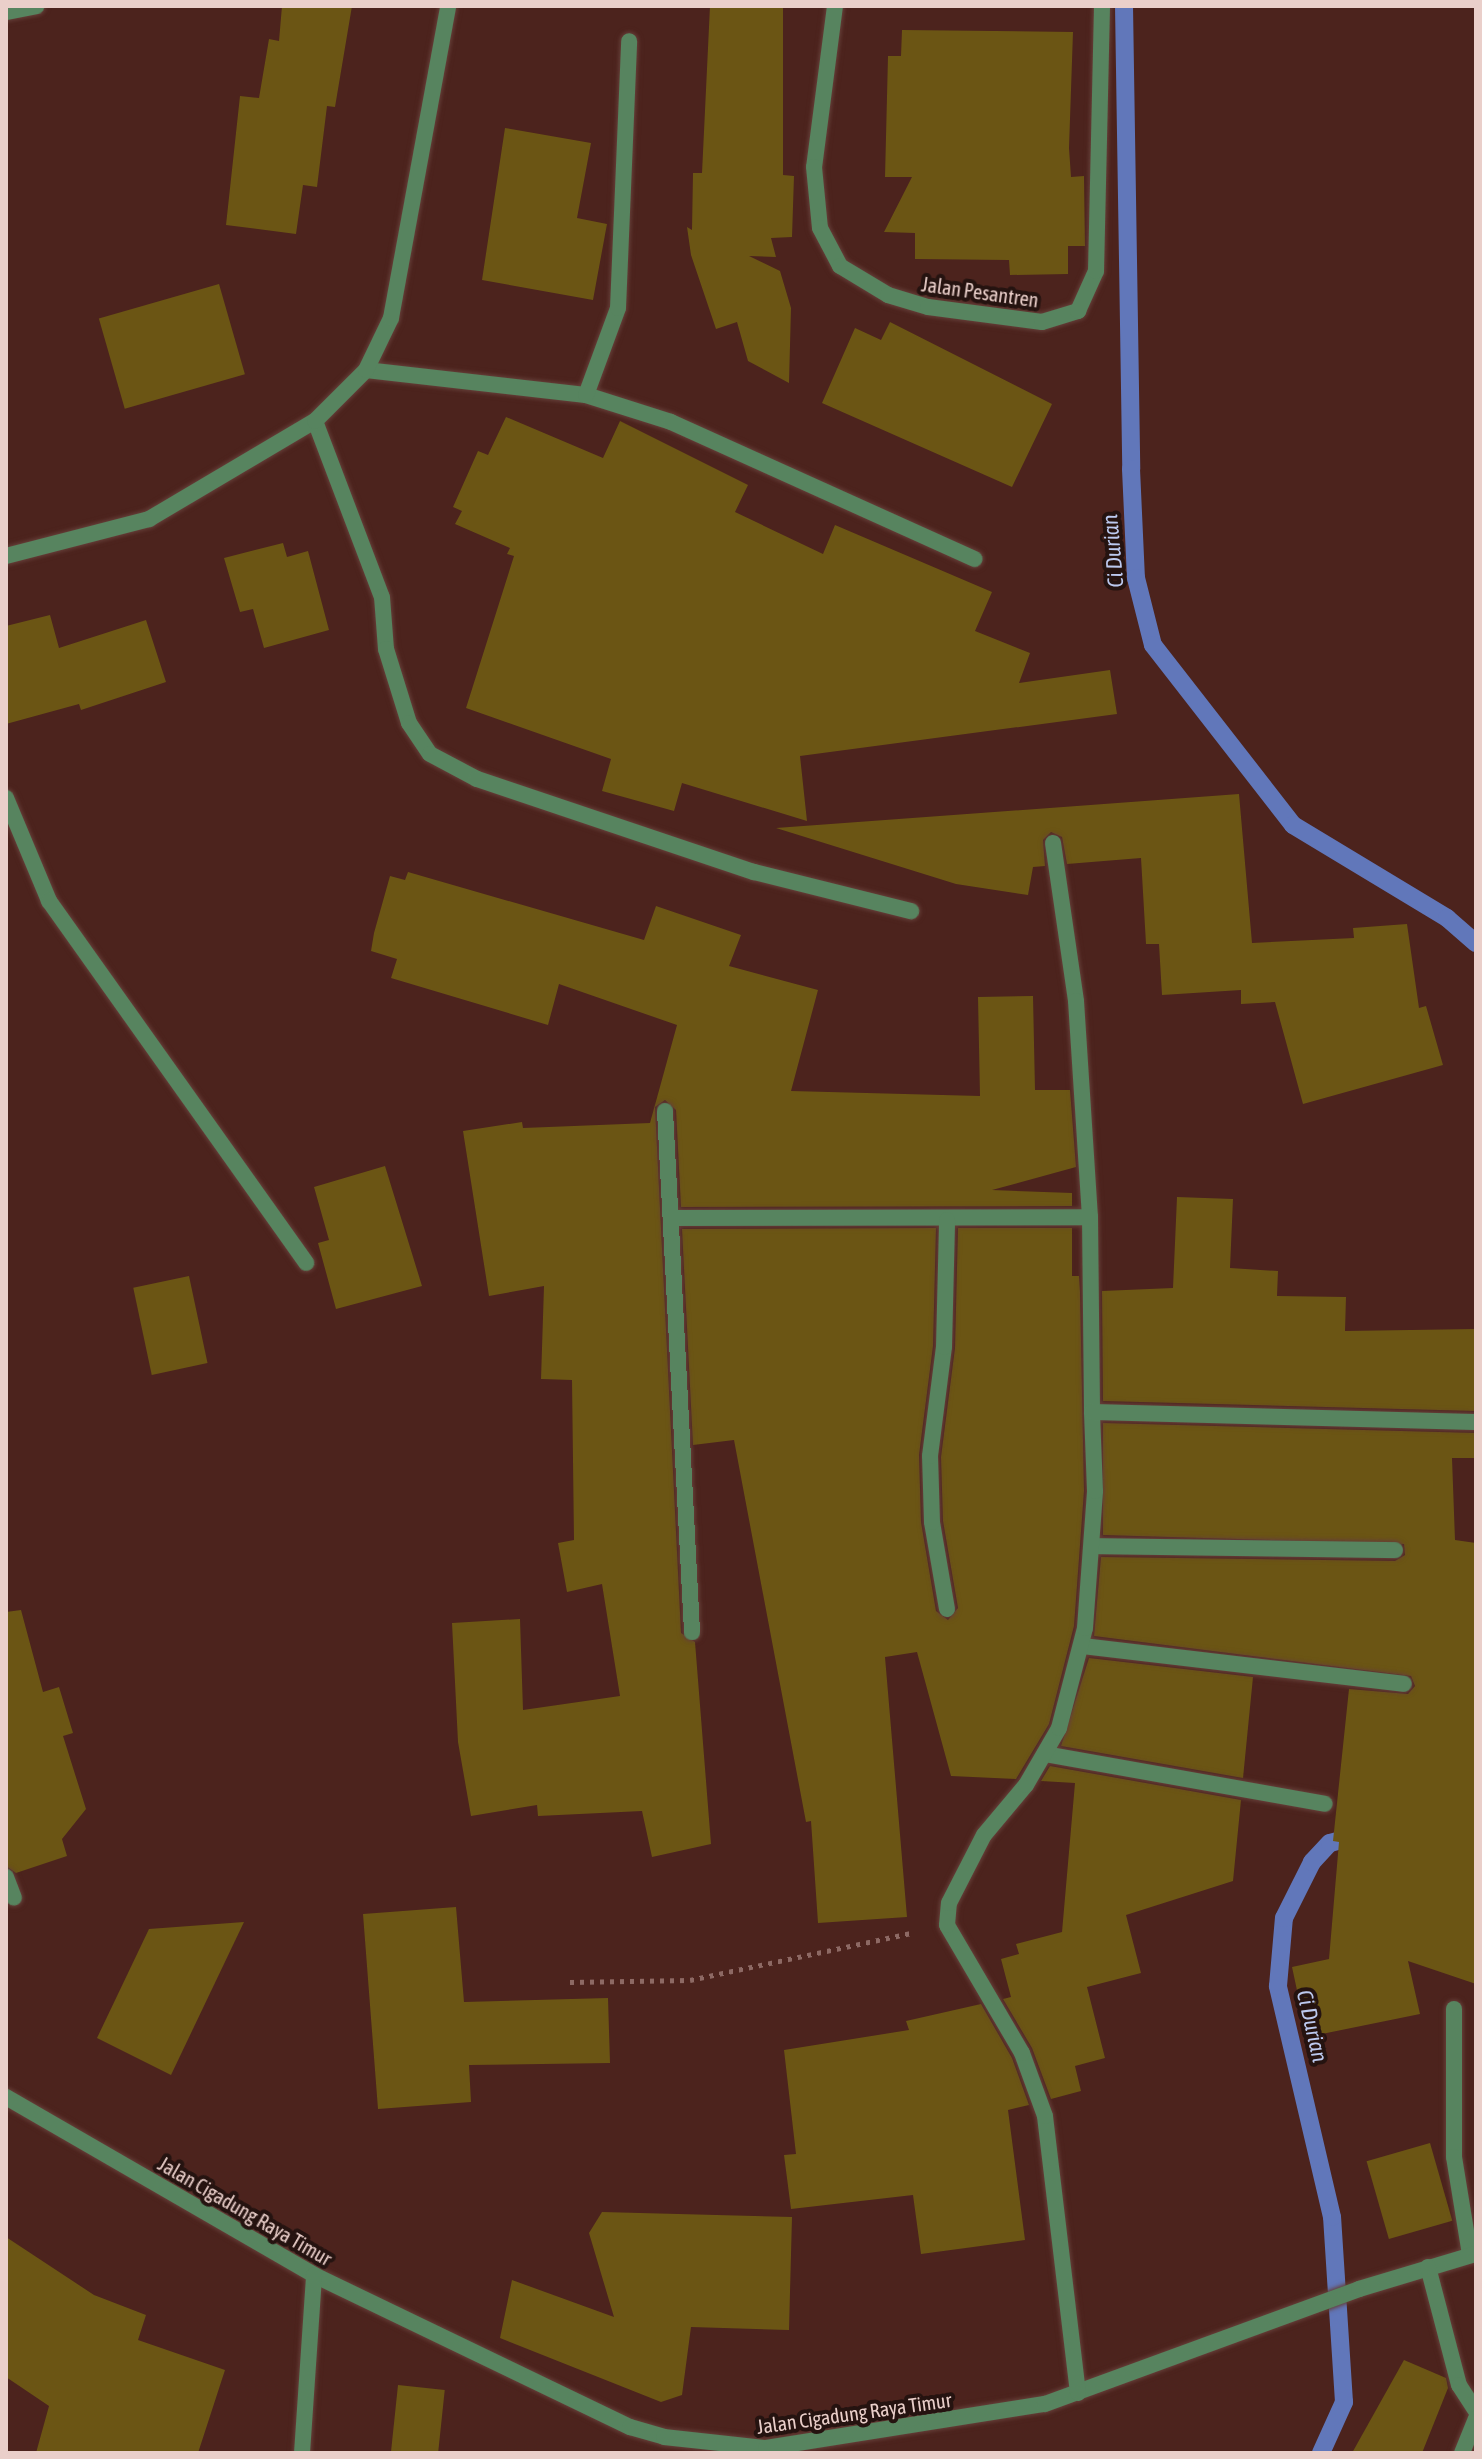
<!DOCTYPE html>
<html>
<head>
<meta charset="utf-8">
<style>
  body { margin:0 }
  #map { position:relative; width:1482px; height:2459px; overflow:hidden; background:#4c231d; font-family:"Asap Condensed",sans-serif }
  div>[style] { position:absolute }
  .stream>* { height:18px; margin:-9px; padding:0 9px; transform-origin:9px; border-radius:9px; background:#6177ba }
  .building>* { inset:0; background:#6b5514; transform-origin:0 0 }
  .path>* { height:5px; margin-top:-2.5px; transform-origin:0; background:repeating-linear-gradient(90deg,#8d6964 0 4px,transparent 0 10px) }
  .roads { filter:drop-shadow(0 0 2px #653f39) drop-shadow(0 0 2px #653f39) }
  .lane>* { height:16px; margin:-8px; padding:0 8px; transform-origin:8px; border-radius:8px; background:#57845f }
  .street>* { height:16px; margin:-8px; padding:0 8px; transform-origin:8px; border-radius:8px; background:#57845f }
  span { translate:-50% -50%; white-space:nowrap; text-align:center; line-height:1.15; -webkit-text-stroke:8px #251310; paint-order:stroke }
  .street-label { font-size:20px; color:#eacfca }
  .water-label { font-size:22px; color:#bcc9ef; font-style:italic }
  .frame { position:absolute; inset:0; border:8px solid #eacfca; pointer-events:none }
</style>
</head>
<body>
<div id="map">
  <div class="stream">
    <i style="left:1124px;top:6px;width:463px;rotate:89.1deg"></i>
    <i style="left:1131px;top:469px;width:109px;rotate:87.4deg"></i>
    <i style="left:1136px;top:578px;width:69px;rotate:75.8deg"></i>
    <i style="left:1153px;top:645px;width:228px;rotate:52.1deg"></i>
    <i style="left:1293px;top:825px;width:180px;rotate:31.1deg"></i>
    <i style="left:1447px;top:918px;width:38px;rotate:41deg"></i>
    <i style="left:1321px;top:2453px;width:56px;rotate:-65.7deg"></i>
    <i style="left:1344px;top:2402px;width:185px;rotate:-93.7deg"></i>
    <i style="left:1332px;top:2217px;width:237px;rotate:-103.2deg"></i>
    <i style="left:1278px;top:1986px;width:68px;rotate:-85deg"></i>
    <i style="left:1284px;top:1918px;width:63px;rotate:-63.4deg"></i>
    <i style="left:1312px;top:1862px;width:26px;rotate:-47deg"></i>
    <i style="left:1330px;top:1843px;width:31px;rotate:-15deg"></i>
  </div>
  <div class="building">
    <i style="clip-path:polygon(282px 6px,352px 6px,335px 107px,327px 106px,317px 187px,303px 185px,296px 234px,226px 225px,240px 96px,259px 98px,269px 39px,279px 41px)"></i>
    <i style="clip-path:polygon(710px 6px,783px 6px,783px 175px,794px 176px,792px 237px,771px 238px,776px 257px,749px 256px,780px 271px,791px 308px,789px 383px,748px 361px,737px 322px,716px 329px,691px 255px,687px 227px,692px 230px,693px 173px,702px 173px)"></i>
    <i style="clip-path:polygon(902px 30px,1073px 32px,1069px 148px,1071px 177px,1084px 176px,1085px 246px,1068px 246px,1068px 274px,1010px 275px,1009px 260px,915px 259px,915px 233px,884px 232px,912px 177px,885px 177px,888px 56px,901px 56px)"></i>
    <i style="clip-path:polygon(505px 128px,591px 143px,577px 218px,607px 224px,593px 300px,482px 280px)"></i>
    <i style="left:219px;top:284px;width:94px;height:125px;rotate:74deg"></i>
    <i style="clip-path:polygon(890px 322px,1052px 404px,1012px 487px,822px 403px,855px 328px,881px 340px)"></i>
    <i style="clip-path:polygon(506px 417px,603px 458px,620px 421px,748px 485px,735px 512px,823px 554px,835px 525px,992px 592px,975px 631px,1030px 653px,1019px 683px,1110px 670px,1117px 714px,800px 756px,807px 821px,682px 783px,674px 811px,602px 791px,611px 759px,466px 708px,514px 556px,507px 554px,510px 548px,455px 524px,462px 511px,453px 507px,478px 451px,488px 455px)"></i>
    <i style="clip-path:polygon(283px 543px,287px 557px,308px 551px,329px 630px,264px 648px,253px 609px,240px 612px,224px 558px)"></i>
    <i style="clip-path:polygon(50px 615px,59px 648px,146px 620px,166px 682px,81px 710px,79px 704px,6px 724px,6px 626px)"></i>
    <i style="clip-path:polygon(1239px 794px,1252px 943px,1354px 938px,1353px 928px,1407px 924px,1419px 1008px,1426px 1006px,1443px 1065px,1303px 1104px,1275px 1002px,1241px 1004px,1241px 990px,1162px 995px,1159px 944px,1146px 944px,1141px 858px,1067px 864px,1062px 837px,1051px 832px,1043px 840px,1045px 866px,1033px 867px,1028px 895px,956px 884px,776px 828px)"></i>
    <i style="clip-path:polygon(408px 872px,644px 940px,656px 906px,741px 935px,729px 966px,818px 990px,791px 1091px,980px 1096px,978px 997px,1033px 996px,1035px 1090px,1070px 1090px,1076px 1167px,992px 1190px,1072px 1193px,1072px 1206px,681px 1207px,676px 1110px,665px 1100px,655px 1107px,681px 1633px,695px 1642px,711px 1844px,652px 1857px,642px 1811px,538px 1816px,537px 1805px,471px 1816px,458px 1742px,452px 1623px,520px 1619px,523px 1710px,620px 1696px,602px 1584px,567px 1592px,558px 1543px,574px 1540px,572px 1380px,541px 1379px,544px 1286px,489px 1296px,463px 1131px,522px 1122px,523px 1128px,650px 1123px,677px 1025px,559px 984px,548px 1025px,391px 978px,397px 959px,371px 951px,374px 933px,390px 876px,405px 880px)"></i>
    <i style="clip-path:polygon(385px 1166px,422px 1286px,336px 1309px,318px 1243px,329px 1240px,314px 1187px)"></i>
    <i style="clip-path:polygon(1177px 1197px,1233px 1199px,1230px 1268px,1278px 1271px,1277px 1296px,1346px 1297px,1345px 1331px,1476px 1329px,1476px 1411px,1103px 1401px,1102px 1291px,1173px 1288px)"></i>
    <i style="clip-path:polygon(936px 1228px,933px 1346px,919px 1455px,921px 1522px,936px 1611px,948px 1620px,958px 1608px,943px 1521px,941px 1457px,955px 1348px,958px 1228px,1072px 1228px,1072px 1276px,1079px 1276px,1080px 1292px,1084px 1491px,1074px 1626px,1049px 1724px,1016px 1779px,951px 1776px,917px 1652px,885px 1657px,907px 1917px,818px 1923px,811px 1821px,806px 1822px,734px 1440px,693px 1445px,682px 1229px)"></i>
    <i style="left:189px;top:1276px;width:89px;height:57px;rotate:78deg"></i>
    <i style="clip-path:polygon(1103px 1423px,1476px 1433px,1476px 1458px,1452px 1458px,1455px 1540px,1476px 1543px,1476px 1984px,1408px 1961px,1420px 2014px,1307px 2037px,1292px 1967px,1329px 1959px,1339px 1842px,1333px 1841px,1349px 1689px,1408px 1694px,1415px 1686px,1411px 1676px,1094px 1636px,1101px 1557px,1395px 1561px,1405px 1555px,1404px 1544px,1103px 1535px)"></i>
    <i style="clip-path:polygon(21px 1610px,43px 1692px,59px 1687px,73px 1733px,63px 1736px,86px 1809px,62px 1839px,67px 1856px,16px 1873px,6px 1866px,6px 1612px)"></i>
    <i style="clip-path:polygon(1089px 1658px,1253px 1677px,1243px 1778px,1061px 1746px)"></i>
    <i style="clip-path:polygon(1050px 1766px,1241px 1800px,1233px 1881px,1126px 1915px,1141px 1973px,1087px 1987px,1105px 2058px,1075px 2066px,1081px 2091px,1051px 2099px,1032px 2048px,1003px 1999px,1011px 1997px,1001px 1959px,1019px 1954px,1016px 1944px,1062px 1932px,1075px 1783px,1041px 1781px)"></i>
    <i style="clip-path:polygon(456px 1907px,464px 2002px,608px 1998px,610px 2063px,469px 2065px,471px 2102px,378px 2109px,363px 1914px)"></i>
    <i style="clip-path:polygon(244px 1922px,171px 2075px,97px 2038px,149px 1929px)"></i>
    <i style="clip-path:polygon(981px 2004px,1012px 2058px,1029px 2105px,1008px 2110px,1025px 2240px,921px 2254px,913px 2195px,791px 2209px,784px 2155px,796px 2154px,784px 2050px,909px 2030px,906px 2021px)"></i>
    <i style="left:1430px;top:2143px;width:81px;height:66px;rotate:74deg"></i>
    <i style="clip-path:polygon(602px 2212px,792px 2217px,789px 2330px,691px 2327px,682px 2395px,661px 2402px,500px 2338px,512px 2280px,614px 2317px,589px 2233px)"></i>
    <i style="clip-path:polygon(6px 2237px,94px 2295px,146px 2315px,138px 2340px,225px 2370px,198px 2453px,36px 2453px,49px 2406px,6px 2377px)"></i>
    <i style="clip-path:polygon(1404px 2360px,1446px 2378px,1448px 2388px,1422px 2453px,1352px 2453px)"></i>
    <i style="left:398px;top:2385px;width:47px;height:68px;rotate:6deg"></i>
  </div>
  <div class="path">
    <i style="left:570px;top:1982px;width:120px;rotate:-1deg"></i>
    <i style="left:690px;top:1980px;width:226px;rotate:-12deg"></i>
  </div>
  <div class="roads">
    <div class="lane">
      <i style="left:1454px;top:2009px;width:148px;rotate:90deg"></i>
      <i style="left:1454px;top:2157px;width:99px;rotate:80.7deg"></i>
    </div>
    <div class="street">
      <i style="left:835px;top:6px;width:162px;rotate:97.4deg"></i>
      <i style="left:814px;top:167px;width:61px;rotate:84.4deg"></i>
      <i style="left:820px;top:228px;width:43px;rotate:62.2deg"></i>
      <i style="left:840px;top:266px;width:56px;rotate:31.1deg"></i>
      <i style="left:888px;top:295px;width:42px;rotate:16.7deg"></i>
      <i style="left:928px;top:307px;width:115px;rotate:7.5deg"></i>
      <i style="left:1042px;top:322px;width:38px;rotate:-17deg"></i>
      <i style="left:1078px;top:311px;width:44px;rotate:-65.8deg"></i>
      <i style="left:1096px;top:271px;width:265px;rotate:-88.7deg"></i>
      <i style="left:6px;top:12px;width:31px;rotate:-11deg"></i>
      <i style="left:366px;top:370px;width:221px;rotate:6.5deg"></i>
      <i style="left:586px;top:395px;width:89px;rotate:17.6deg"></i>
      <i style="left:671px;top:422px;width:333px;rotate:24.3deg"></i>
      <i style="left:586px;top:395px;width:93px;rotate:-69.8deg"></i>
      <i style="left:618px;top:308px;width:267px;rotate:-87.6deg"></i>
      <i style="left:315px;top:421px;width:188px;rotate:69.2deg"></i>
      <i style="left:382px;top:597px;width:52px;rotate:85.6deg"></i>
      <i style="left:386px;top:649px;width:77px;rotate:72.7deg"></i>
      <i style="left:409px;top:723px;width:37px;rotate:56deg"></i>
      <i style="left:430px;top:754px;width:53px;rotate:28deg"></i>
      <i style="left:477px;top:779px;width:292px;rotate:18.6deg"></i>
      <i style="left:754px;top:872px;width:162px;rotate:14deg"></i>
      <i style="left:6px;top:556px;width:148px;rotate:-14.5deg"></i>
      <i style="left:149px;top:519px;width:193px;rotate:-30.6deg"></i>
      <i style="left:315px;top:421px;width:72px;rotate:-45deg"></i>
      <i style="left:366px;top:370px;width:58px;rotate:-64.3deg"></i>
      <i style="left:391px;top:318px;width:317px;rotate:-79.6deg"></i>
      <i style="left:6px;top:798px;width:112px;rotate:67.3deg"></i>
      <i style="left:49px;top:901px;width:444px;rotate:54.6deg"></i>
      <i style="left:1053px;top:843px;width:160px;rotate:81.7deg"></i>
      <i style="left:1076px;top:1001px;width:216px;rotate:86.3deg"></i>
      <i style="left:1090px;top:1217px;width:195px;rotate:89.4deg"></i>
      <i style="left:665px;top:1111px;width:522px;rotate:87.03deg"></i>
      <i style="left:671px;top:1218px;width:419px;rotate:-0.1deg"></i>
      <i style="left:1093px;top:1546px;width:302px;rotate:0.8deg"></i>
      <i style="left:947px;top:1609px;width:88px;rotate:-99.8deg"></i>
      <i style="left:932px;top:1522px;width:66px;rotate:-91.7deg"></i>
      <i style="left:930px;top:1456px;width:110px;rotate:-82.7deg"></i>
      <i style="left:944px;top:1347px;width:127px;rotate:-88.6deg"></i>
      <i style="left:1082px;top:1646px;width:324px;rotate:6.7deg"></i>
      <i style="left:1045px;top:1754px;width:284px;rotate:10.1deg"></i>
      <i style="left:6px;top:1877px;width:22px;rotate:69deg"></i>
      <i style="left:6px;top:2097px;width:356px;rotate:30deg"></i>
      <i style="left:314px;top:2275px;width:351px;rotate:25.7deg"></i>
      <i style="left:630px;top:2427px;width:35px;rotate:16deg"></i>
      <i style="left:664px;top:2437px;width:103px;rotate:6.2deg"></i>
      <i style="left:766px;top:2448px;width:282px;rotate:-9deg"></i>
      <i style="left:1045px;top:2404px;width:334px;rotate:-20.1deg"></i>
      <i style="left:1359px;top:2289px;width:122px;rotate:-16.7deg"></i>
      <i style="left:1428px;top:2267px;width:122px;rotate:75.3deg"></i>
      <i style="left:1459px;top:2385px;width:31px;rotate:57deg"></i>
      <i style="left:1078px;top:2393px;width:279px;rotate:-96.8deg"></i>
      <i style="left:1045px;top:2116px;width:67px;rotate:-110.1deg"></i>
      <i style="left:1022px;top:2053px;width:148px;rotate:-120.4deg"></i>
      <i style="left:947px;top:1925px;width:22px;rotate:-85deg"></i>
      <i style="left:949px;top:1903px;width:76px;rotate:-62.8deg"></i>
      <i style="left:984px;top:1835px;width:65px;rotate:-50deg"></i>
      <i style="left:1026px;top:1785px;width:66px;rotate:-59.9deg"></i>
      <i style="left:1059px;top:1728px;width:103px;rotate:-75.4deg"></i>
      <i style="left:1085px;top:1628px;width:137px;rotate:-85.8deg"></i>
      <i style="left:1095px;top:1491px;width:79px;rotate:-92.2deg"></i>
      <i style="left:1092px;top:1412px;width:384px;rotate:1.5deg"></i>
      <i style="left:302px;top:2453px;width:178px;rotate:-86.1deg"></i>
      <i style="left:1462px;top:2453px;width:37px;rotate:-68deg"></i>
    </div>
  </div>
  <div class="street-label">
    <span style="left:980px;top:292px;rotate:8deg">Jalan Pesantren</span>
    <span style="left:245px;top:2211px;rotate:30deg">Jalan Cigadung Raya Timur</span>
    <span style="left:854px;top:2413px;rotate:-8deg">Jalan Cigadung Raya Timur</span>
  </div>
  <div class="water-label">
    <span style="left:1113px;top:551px;rotate:-95deg">Ci Durian</span>
    <span style="left:1312px;top:2026px;rotate:77deg">Ci Durian</span>
  </div>
  <div class="frame"></div>
</div>
</body>
</html>
